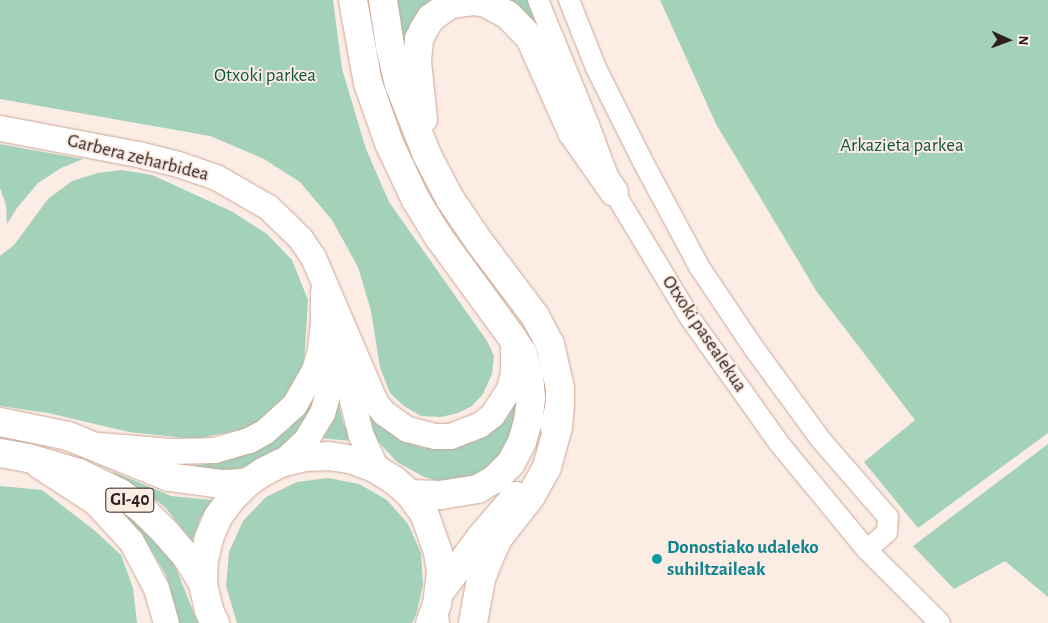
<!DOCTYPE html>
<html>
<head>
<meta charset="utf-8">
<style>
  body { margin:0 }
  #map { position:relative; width:1048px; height:623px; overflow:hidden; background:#fbece4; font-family:"Alegreya Sans",sans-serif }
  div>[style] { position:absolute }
  .green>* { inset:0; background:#a4d1ba }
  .roads { filter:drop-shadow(0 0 1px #cba795) drop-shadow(0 0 1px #cba795) }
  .minor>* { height:20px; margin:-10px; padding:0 10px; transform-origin:10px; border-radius:10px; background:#fff }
  .tertiary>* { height:25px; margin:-12.5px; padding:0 12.5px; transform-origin:12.5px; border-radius:12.5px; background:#fff }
  .secondary>* { height:28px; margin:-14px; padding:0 14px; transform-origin:14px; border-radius:14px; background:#fff }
  .primary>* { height:28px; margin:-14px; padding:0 14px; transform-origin:14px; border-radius:14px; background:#fff }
  .motorway>* { height:28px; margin:-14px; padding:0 14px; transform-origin:14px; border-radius:14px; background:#fff }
  .dots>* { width:14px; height:14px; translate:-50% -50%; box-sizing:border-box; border:2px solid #fbece4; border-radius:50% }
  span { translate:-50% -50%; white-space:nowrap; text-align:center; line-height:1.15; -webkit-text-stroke:4px #fbece4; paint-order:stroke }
  .shield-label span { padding:1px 4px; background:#fbece4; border:1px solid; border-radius:4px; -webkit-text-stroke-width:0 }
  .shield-label { font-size:18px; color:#2f211a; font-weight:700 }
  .park-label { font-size:19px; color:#0e553b }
  .street-label { font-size:19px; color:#2f211a }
  .culture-label { font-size:19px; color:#0d838f; font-weight:700 }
  .left { translate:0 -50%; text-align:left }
  .north { position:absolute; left:983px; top:15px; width:50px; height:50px; -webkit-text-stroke:4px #fbece4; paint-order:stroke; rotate:92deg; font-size:14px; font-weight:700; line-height:20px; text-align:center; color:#2f211a }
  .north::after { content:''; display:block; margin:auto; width:18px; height:22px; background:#2f211a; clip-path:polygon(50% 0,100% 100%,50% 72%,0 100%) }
</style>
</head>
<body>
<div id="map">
  <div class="green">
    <i style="clip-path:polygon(0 0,333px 0,342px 69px,366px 149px,389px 202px,487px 341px,494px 356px,492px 374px,483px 394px,472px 406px,458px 413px,441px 417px,421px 416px,404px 406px,390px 393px,380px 367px,371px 311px,358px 267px,332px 220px,300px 182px,264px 159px,210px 136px,0 99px)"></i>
    <i style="clip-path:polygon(396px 0,433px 0,421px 7px,412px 25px,406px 45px,404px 44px)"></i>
    <i style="clip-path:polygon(508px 0,529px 0,535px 16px,533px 20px)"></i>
    <i style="clip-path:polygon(660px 0,1048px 0,1048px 433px,918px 528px,864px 462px,915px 420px,817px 292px,716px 124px)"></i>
    <i style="clip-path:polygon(0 144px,21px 148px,83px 159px,61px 168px,38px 183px,17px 208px,7px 224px,6px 205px,0 188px)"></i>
    <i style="clip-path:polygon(121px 170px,152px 175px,231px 211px,267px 234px,292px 260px,308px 300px,304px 364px,292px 393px,272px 415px,241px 430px,195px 439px,129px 432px,48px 413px,0 406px,0 256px,14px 245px,48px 199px,72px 181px,98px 173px)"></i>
    <i style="clip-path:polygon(359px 385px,391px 433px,420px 447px,448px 449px,478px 440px,503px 418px,516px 399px,516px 411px,512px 430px,502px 455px,490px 467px,469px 479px,442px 482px,424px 477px,397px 462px,373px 436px)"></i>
    <i style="clip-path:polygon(320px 387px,315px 405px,293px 439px,251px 465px,232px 470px,207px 470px,169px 463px,192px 466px,229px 460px,260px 447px,289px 429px)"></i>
    <i style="clip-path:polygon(338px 401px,343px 422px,352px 441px,319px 438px)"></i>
    <i style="clip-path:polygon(1048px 444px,1048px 597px,1005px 561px,954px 589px,913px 546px)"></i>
    <i style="clip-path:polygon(114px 472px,171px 496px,212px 500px,200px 519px,192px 541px,165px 507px,142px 490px,113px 475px)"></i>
    <i style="clip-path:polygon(328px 478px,359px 484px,387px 500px,408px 524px,421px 553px,423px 585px,416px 615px,412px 623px,237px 623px,226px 586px,229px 552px,243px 521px,266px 497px,297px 482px)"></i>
    <i style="clip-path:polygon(0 486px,42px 490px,94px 530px,121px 555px,133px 588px,137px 623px,0 623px)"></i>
    <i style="clip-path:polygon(115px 507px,119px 507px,157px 540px,175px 566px,198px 623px,179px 623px,166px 575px,144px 538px)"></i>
  </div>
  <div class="roads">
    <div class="minor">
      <i style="left:538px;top:0;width:135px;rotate:67.8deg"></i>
      <i style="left:589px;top:125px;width:72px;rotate:69.5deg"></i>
      <i style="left:614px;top:192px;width:147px;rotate:58.9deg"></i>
      <i style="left:690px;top:318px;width:152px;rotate:54.6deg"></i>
      <i style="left:778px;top:442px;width:140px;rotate:50.5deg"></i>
      <i style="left:867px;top:550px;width:103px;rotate:45deg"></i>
      <i style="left:569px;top:0;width:73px;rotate:68.3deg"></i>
      <i style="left:596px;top:68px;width:103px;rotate:63.4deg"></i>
      <i style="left:642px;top:160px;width:123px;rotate:61.8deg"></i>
      <i style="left:700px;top:268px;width:95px;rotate:56.1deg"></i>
      <i style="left:753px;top:347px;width:115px;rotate:53.8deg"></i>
      <i style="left:821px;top:440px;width:102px;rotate:49deg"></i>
      <i style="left:888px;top:517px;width:15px;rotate:94deg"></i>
      <i style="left:887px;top:532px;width:27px;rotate:138deg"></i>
    </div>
    <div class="tertiary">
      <i style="left:0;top:128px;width:140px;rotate:10.7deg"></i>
      <i style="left:138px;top:154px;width:41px;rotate:14deg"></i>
      <i style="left:178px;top:164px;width:40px;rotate:18.9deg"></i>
      <i style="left:216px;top:177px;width:60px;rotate:30deg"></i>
      <i style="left:268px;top:207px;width:45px;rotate:44.1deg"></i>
      <i style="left:300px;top:238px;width:23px;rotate:56deg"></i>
      <i style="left:313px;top:257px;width:158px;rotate:66.8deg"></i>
      <i style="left:375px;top:402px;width:14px;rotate:51deg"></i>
      <i style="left:384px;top:413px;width:28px;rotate:35deg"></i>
      <i style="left:407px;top:429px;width:29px;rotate:14deg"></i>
      <i style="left:435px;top:436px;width:15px"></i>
      <i style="left:450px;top:436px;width:31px;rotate:-21deg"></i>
      <i style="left:479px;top:425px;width:16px;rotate:-38deg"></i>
      <i style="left:492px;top:415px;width:31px;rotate:-57deg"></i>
      <i style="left:509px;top:389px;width:16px;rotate:-76deg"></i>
      <i style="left:513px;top:373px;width:34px;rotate:-90deg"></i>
      <i style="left:348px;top:358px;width:42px;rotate:84.6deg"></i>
      <i style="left:352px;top:400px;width:34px;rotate:76deg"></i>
      <i style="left:360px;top:433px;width:39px;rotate:66deg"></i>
      <i style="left:99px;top:445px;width:72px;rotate:4.8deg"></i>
      <i style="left:171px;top:451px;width:43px;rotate:-1.3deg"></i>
      <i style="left:214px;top:450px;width:36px;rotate:-16deg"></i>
      <i style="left:249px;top:440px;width:18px;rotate:-29deg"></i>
      <i style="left:265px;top:431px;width:39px;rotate:-42deg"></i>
      <i style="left:294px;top:405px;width:40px;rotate:-60.3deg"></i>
      <i style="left:314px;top:370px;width:21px;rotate:-73deg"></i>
      <i style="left:320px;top:350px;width:30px;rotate:-84deg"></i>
      <i style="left:323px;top:320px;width:28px;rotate:-90deg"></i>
      <i style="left:281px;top:463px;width:33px;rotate:-43deg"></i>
      <i style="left:305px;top:441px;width:33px;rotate:-59deg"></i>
      <i style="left:322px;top:413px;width:32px;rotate:-74deg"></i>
      <i style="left:331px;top:382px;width:45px;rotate:-91.3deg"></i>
      <i style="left:38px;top:465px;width:68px;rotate:33deg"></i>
      <i style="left:95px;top:502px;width:53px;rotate:47.3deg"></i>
      <i style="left:131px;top:541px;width:53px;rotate:62deg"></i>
      <i style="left:156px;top:588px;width:36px;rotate:74deg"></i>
    </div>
    <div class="secondary">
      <i style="left:353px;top:0;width:84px;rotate:79.8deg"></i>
      <i style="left:368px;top:83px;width:64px;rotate:70.7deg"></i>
      <i style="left:389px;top:143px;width:63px;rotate:64.7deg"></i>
      <i style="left:416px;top:200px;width:42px;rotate:58.6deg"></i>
      <i style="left:438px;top:236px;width:127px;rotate:53.9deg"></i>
      <i style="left:513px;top:339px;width:18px;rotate:56deg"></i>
      <i style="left:523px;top:354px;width:22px;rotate:74deg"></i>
      <i style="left:529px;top:375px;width:23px;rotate:85deg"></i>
      <i style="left:531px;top:398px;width:23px;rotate:97deg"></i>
      <i style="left:528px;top:421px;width:22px;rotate:106deg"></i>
      <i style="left:522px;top:442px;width:24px;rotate:118deg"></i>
      <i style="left:511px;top:463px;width:23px;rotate:135deg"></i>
      <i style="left:495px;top:479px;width:20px;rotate:150deg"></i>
      <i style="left:478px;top:489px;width:36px;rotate:171deg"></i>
      <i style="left:442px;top:495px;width:32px;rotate:-178deg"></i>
      <i style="left:383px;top:0;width:47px;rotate:81.3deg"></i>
      <i style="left:390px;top:46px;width:39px;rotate:77deg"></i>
      <i style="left:399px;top:84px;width:76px;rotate:68.5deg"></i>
      <i style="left:427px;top:155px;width:50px;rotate:62.4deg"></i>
      <i style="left:450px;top:199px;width:53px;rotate:55.7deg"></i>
      <i style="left:480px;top:243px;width:91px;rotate:53deg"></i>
      <i style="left:535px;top:316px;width:32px;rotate:62deg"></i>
      <i style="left:550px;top:344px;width:45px;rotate:77.2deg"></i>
      <i style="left:560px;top:388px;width:15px;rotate:90deg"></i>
      <i style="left:560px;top:403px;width:25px;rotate:102deg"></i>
      <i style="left:423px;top:119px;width:57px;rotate:-96deg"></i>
      <i style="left:417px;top:62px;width:23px;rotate:-85deg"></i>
      <i style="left:419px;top:39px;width:11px;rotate:-63deg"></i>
      <i style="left:424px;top:29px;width:13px;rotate:-58deg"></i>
      <i style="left:431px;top:18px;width:24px;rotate:-36deg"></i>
      <i style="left:450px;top:4px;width:24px;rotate:-7deg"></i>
      <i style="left:474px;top:1px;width:12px;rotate:9deg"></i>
      <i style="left:486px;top:3px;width:25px;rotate:29deg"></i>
      <i style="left:508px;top:15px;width:32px;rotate:46deg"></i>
      <i style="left:530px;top:38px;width:103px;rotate:65.9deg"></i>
      <i style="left:572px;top:132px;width:73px;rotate:55deg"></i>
      <i style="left:439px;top:593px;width:70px;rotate:-53.1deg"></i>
      <i style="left:481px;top:537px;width:54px;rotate:-49.5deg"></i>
    </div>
    <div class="primary">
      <i style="left:0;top:422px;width:69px;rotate:11.6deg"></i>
      <i style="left:68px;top:436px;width:109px;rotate:22.1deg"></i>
      <i style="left:169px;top:477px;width:52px;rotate:7.7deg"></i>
      <i style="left:221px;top:484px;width:26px;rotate:-2deg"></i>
      <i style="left:0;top:453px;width:28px;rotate:10deg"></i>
      <i style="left:28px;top:458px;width:53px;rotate:16.4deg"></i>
      <i style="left:79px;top:473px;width:46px;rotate:26deg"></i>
      <i style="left:120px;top:493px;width:29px;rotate:36deg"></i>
      <i style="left:143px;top:510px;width:31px;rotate:45deg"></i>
      <i style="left:165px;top:532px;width:32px;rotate:49deg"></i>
      <i style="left:186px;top:556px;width:32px;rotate:58deg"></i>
      <i style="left:215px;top:623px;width:14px;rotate:-115deg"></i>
      <i style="left:209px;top:610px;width:28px;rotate:-103deg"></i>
      <i style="left:203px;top:583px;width:23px;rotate:-88deg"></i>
      <i style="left:204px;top:560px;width:23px;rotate:-77deg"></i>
      <i style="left:209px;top:538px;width:23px;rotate:-67deg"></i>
      <i style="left:218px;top:517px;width:22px;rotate:-54deg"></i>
      <i style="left:231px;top:499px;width:23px;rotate:-45deg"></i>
      <i style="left:247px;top:483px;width:19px;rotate:-35deg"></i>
      <i style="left:263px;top:472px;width:20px;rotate:-27deg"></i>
      <i style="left:281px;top:463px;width:25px;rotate:-14deg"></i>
      <i style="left:305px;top:457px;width:24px;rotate:-2deg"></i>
      <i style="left:329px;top:456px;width:24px;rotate:9deg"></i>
      <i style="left:353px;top:460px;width:25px;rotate:21deg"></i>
      <i style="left:376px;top:469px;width:22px;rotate:32deg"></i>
      <i style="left:395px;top:481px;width:20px;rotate:41deg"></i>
      <i style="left:410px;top:494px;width:24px;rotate:54deg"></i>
      <i style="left:424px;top:513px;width:41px;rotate:70.3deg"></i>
      <i style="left:438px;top:552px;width:20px;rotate:81deg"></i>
      <i style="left:441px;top:572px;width:32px;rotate:97deg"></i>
      <i style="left:437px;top:604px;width:20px;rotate:110deg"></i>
    </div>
    <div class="motorway">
      <i style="left:434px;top:615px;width:8px;rotate:83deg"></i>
      <i style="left:473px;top:623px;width:45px;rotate:-79.7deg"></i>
      <i style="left:481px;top:579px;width:22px;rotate:-69deg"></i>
      <i style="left:489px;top:558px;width:23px;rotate:-65deg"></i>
      <i style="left:499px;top:537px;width:52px;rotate:-52deg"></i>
      <i style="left:531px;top:496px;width:33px;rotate:-61deg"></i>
      <i style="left:547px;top:467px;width:41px;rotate:-74.6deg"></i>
      <i style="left:558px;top:427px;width:24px;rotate:-85deg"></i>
    </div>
  </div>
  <div class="dots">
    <i style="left:657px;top:559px;background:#0f9aa8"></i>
  </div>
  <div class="shield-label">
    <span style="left:130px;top:500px">GI-40</span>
  </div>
  <div class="park-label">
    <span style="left:265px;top:76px">Otxoki parkea</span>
    <span style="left:902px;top:146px">Arkazieta parkea</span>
  </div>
  <div class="street-label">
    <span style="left:138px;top:158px;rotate:14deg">Garbera zeharbidea</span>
    <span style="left:704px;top:334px;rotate:56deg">Otxoki pasealekua</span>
  </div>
  <div class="culture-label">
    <span class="left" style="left:667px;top:559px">Donostiako udaleko<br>suhiltzaileak</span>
  </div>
  <div class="north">N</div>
</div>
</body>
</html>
